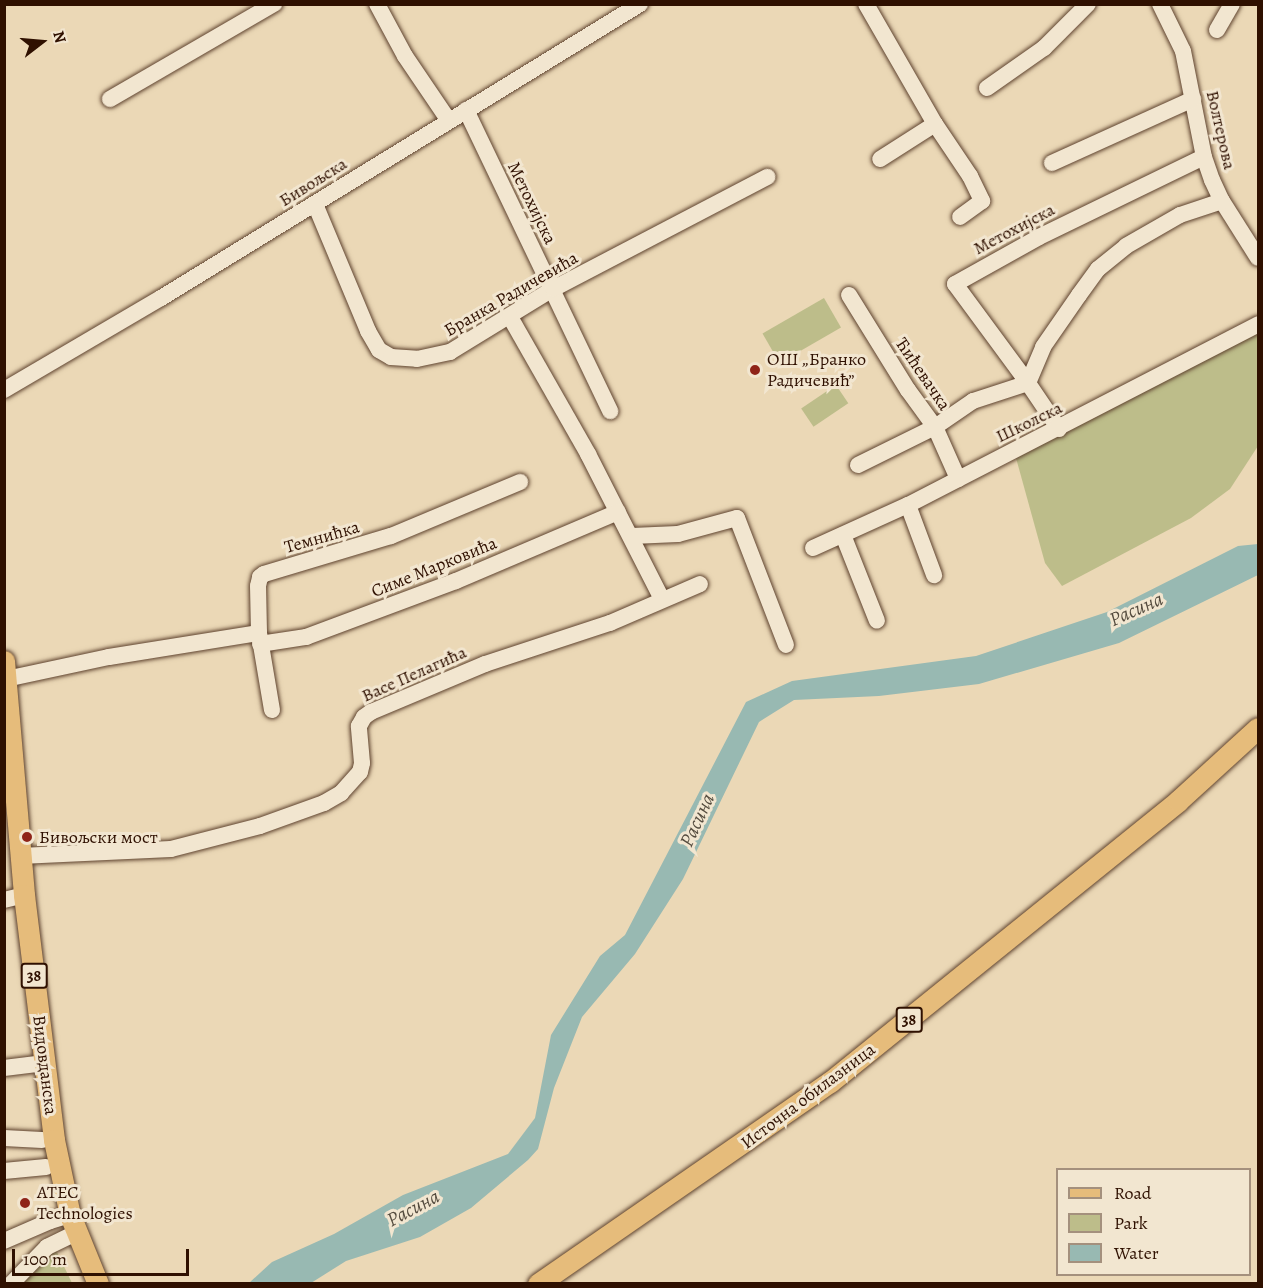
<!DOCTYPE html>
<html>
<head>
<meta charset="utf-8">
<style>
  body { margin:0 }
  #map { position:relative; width:1263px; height:1288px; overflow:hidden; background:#ebd8b6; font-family:Alegreya,serif }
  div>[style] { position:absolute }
  .green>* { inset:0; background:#bdbd8a; transform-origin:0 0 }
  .water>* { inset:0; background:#98b9b2 }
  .roads { filter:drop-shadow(0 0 2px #5e422e) drop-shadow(0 0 2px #5e422e) }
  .minor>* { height:16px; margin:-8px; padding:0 8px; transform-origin:8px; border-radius:8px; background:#f2e6d0 }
  .major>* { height:21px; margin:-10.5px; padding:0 10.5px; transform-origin:10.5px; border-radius:10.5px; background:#e6bc7b }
  .dots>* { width:16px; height:16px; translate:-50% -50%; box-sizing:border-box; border:3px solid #f2e6d0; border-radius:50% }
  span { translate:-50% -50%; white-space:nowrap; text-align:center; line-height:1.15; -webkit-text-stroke:6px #f2e6d0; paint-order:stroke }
  .shield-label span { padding:2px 4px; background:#f2e6d0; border:2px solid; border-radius:4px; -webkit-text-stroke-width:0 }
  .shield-label { font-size:16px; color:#2f1000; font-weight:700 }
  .street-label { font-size:18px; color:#2f1000 }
  .poi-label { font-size:18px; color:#2f1000 }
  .left { translate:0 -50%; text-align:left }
  .water-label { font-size:20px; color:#544b3e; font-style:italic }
  .frame { position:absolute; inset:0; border:6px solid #2f1000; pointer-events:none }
  .legend { position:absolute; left:1056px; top:1168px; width:195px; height:108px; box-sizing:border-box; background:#f2e6d0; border:2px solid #a4907d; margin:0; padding:8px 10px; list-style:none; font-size:18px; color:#2f1000 }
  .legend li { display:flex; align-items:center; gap:12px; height:30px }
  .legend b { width:30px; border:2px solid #a4907d }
  .north { position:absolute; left:12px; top:12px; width:60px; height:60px; -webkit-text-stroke:4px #f2e6d0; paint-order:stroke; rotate:74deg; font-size:16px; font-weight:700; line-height:24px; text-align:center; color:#2f1000 }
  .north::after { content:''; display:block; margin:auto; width:21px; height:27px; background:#2f1000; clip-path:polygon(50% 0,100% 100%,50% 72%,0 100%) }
  .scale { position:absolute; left:12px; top:1249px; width:177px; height:27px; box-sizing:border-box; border:3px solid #2f1000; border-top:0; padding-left:8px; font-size:18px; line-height:21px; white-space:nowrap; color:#2f1000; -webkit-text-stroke:4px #f2e6d0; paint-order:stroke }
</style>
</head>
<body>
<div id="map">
  <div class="green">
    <i style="left:824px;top:298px;width:34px;height:71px;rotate:60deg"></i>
    <i style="clip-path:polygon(1258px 332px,1258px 446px,1230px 489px,1191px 518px,1062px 586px,1045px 563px,1016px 458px)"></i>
    <i style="left:836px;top:385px;width:22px;height:42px;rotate:56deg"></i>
    <i style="clip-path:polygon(56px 1250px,72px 1283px,21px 1284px)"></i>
  </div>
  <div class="water">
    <i style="clip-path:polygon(1258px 544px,1258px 575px,1119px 643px,979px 684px,879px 696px,794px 700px,759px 722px,683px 879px,635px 954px,582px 1017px,554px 1088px,538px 1149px,528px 1160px,471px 1208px,420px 1237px,346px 1261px,311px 1283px,249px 1283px,272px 1262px,334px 1234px,403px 1195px,508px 1154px,535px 1118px,551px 1035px,600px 956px,625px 935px,746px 702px,792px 681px,976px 656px,1107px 612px,1238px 546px)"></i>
  </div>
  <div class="roads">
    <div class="minor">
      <i style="left:377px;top:4px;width:59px;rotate:61.7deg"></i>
      <i style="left:405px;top:56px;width:78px;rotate:55.9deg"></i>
      <i style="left:866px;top:4px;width:138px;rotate:60.1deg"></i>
      <i style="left:935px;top:124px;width:65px;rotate:147.5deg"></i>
      <i style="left:1160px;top:4px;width:52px;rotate:63.9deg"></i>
      <i style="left:1183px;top:51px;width:108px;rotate:78.8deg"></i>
      <i style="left:1204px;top:157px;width:24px;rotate:71deg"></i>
      <i style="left:1212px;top:180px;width:23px;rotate:65deg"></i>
      <i style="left:1222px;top:201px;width:67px;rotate:57.7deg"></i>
      <i style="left:1217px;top:30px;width:30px;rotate:-60deg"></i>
      <i style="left:987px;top:88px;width:70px;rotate:-35.1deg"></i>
      <i style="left:1044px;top:48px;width:62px;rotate:-45deg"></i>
      <i style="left:110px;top:99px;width:190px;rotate:-30.1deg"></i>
      <i style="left:466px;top:110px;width:334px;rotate:64.4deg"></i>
      <i style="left:935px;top:124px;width:63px;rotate:56.1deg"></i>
      <i style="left:970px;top:176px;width:28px;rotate:64deg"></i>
      <i style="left:982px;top:201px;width:27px;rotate:144deg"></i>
      <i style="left:1052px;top:163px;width:155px;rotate:-24.4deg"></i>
      <i style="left:315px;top:204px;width:138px;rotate:67.3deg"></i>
      <i style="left:368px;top:331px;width:22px;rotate:60deg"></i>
      <i style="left:379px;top:350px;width:14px;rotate:30deg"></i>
      <i style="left:391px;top:357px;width:26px;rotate:4deg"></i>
      <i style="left:417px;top:359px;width:34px;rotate:-12deg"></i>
      <i style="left:450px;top:352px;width:121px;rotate:-31.5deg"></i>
      <i style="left:553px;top:289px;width:242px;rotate:-27.6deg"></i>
      <i style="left:849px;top:295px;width:112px;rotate:58.2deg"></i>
      <i style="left:908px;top:390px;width:46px;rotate:53.9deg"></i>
      <i style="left:935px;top:427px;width:57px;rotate:66.1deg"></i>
      <i style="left:510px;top:317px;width:158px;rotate:60.3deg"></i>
      <i style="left:588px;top:454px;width:163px;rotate:63deg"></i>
      <i style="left:4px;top:390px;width:182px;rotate:-30.4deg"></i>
      <i style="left:161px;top:298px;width:562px;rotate:-31.54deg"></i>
      <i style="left:1059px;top:429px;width:55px;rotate:-124deg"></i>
      <i style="left:1028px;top:383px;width:39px;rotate:-67deg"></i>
      <i style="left:1043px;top:347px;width:63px;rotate:-55.3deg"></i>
      <i style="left:1079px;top:295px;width:32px;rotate:-54deg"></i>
      <i style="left:1098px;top:269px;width:36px;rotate:-39deg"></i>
      <i style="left:1126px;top:246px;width:62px;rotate:-29.9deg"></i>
      <i style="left:1180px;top:215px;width:44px;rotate:-18.4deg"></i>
      <i style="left:858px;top:465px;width:86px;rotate:-26.3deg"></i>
      <i style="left:935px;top:427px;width:46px;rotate:-34.4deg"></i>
      <i style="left:973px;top:401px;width:58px;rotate:-18.1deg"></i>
      <i style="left:1028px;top:383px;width:123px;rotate:-126.4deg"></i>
      <i style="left:955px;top:284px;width:96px;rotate:-29.2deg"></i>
      <i style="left:1039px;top:237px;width:183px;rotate:-25.9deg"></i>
      <i style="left:908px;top:505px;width:75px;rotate:69.6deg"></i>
      <i style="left:843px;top:535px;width:92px;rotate:68.4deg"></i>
      <i style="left:632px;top:536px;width:46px;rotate:-2.5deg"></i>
      <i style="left:678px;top:534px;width:61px;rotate:-15.2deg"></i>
      <i style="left:737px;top:518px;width:136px;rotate:68.9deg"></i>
      <i style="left:813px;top:548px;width:104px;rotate:-24.4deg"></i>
      <i style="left:908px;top:505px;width:394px;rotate:-27.3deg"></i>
      <i style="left:260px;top:644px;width:47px;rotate:-8.7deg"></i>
      <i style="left:306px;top:637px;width:160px;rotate:-20.5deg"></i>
      <i style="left:456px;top:581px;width:176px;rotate:-23.1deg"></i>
      <i style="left:6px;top:679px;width:105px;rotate:-12.1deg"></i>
      <i style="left:109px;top:657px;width:152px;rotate:-9.1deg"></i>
      <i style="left:272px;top:710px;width:78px;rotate:-99.6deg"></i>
      <i style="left:259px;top:633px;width:47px;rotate:-91.2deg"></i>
      <i style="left:258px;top:586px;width:9px;rotate:-77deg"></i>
      <i style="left:260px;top:577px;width:5px;rotate:-37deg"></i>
      <i style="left:264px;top:574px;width:133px;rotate:-16.7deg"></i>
      <i style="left:391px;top:536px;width:140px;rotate:-22.7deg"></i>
      <i style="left:20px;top:856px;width:151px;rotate:-2.7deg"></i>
      <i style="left:171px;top:849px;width:92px;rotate:-14.5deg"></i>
      <i style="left:260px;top:826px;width:68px;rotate:-19.8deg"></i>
      <i style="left:324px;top:803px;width:20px;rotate:-30deg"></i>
      <i style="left:341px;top:793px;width:28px;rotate:-48deg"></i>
      <i style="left:360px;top:772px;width:9px;rotate:-77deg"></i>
      <i style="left:362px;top:763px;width:37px;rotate:-95deg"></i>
      <i style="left:359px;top:726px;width:10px;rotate:-61deg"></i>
      <i style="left:364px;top:717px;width:9px;rotate:-36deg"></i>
      <i style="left:371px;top:712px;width:124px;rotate:-22.8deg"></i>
      <i style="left:485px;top:664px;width:132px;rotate:-18.2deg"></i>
      <i style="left:610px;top:623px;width:98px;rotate:-23.4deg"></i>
      <i style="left:4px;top:900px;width:21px;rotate:-14deg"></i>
      <i style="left:4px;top:1068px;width:41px;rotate:-7deg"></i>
      <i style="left:4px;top:1138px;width:38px;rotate:3deg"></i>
      <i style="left:4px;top:1171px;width:42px;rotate:-5.4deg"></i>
      <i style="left:4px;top:1241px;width:50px;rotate:-23.5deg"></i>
      <i style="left:50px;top:1221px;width:21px;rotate:-17deg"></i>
      <i style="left:11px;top:1284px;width:52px;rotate:-45.8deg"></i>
      <i style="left:47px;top:1247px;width:32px;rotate:-26deg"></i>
    </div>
    <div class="major">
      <i style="left:4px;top:661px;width:235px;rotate:85.1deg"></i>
      <i style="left:24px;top:895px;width:247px;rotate:83deg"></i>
      <i style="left:54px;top:1140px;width:77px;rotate:78deg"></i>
      <i style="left:70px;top:1215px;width:74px;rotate:67.9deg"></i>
      <i style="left:538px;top:1284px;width:355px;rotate:-34.7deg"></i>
      <i style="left:830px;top:1082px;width:447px;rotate:-38.9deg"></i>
      <i style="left:1178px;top:801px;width:108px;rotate:-42.4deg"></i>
    </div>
  </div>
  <div class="dots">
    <i style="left:755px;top:370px;background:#8f2418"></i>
    <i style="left:27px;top:837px;background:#8f2418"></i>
    <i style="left:25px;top:1203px;background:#8f2418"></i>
  </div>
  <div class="shield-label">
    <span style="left:34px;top:976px">38</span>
    <span style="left:909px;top:1020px">38</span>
  </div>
  <div class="street-label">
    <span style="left:1221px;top:130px;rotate:77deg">Волтерова</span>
    <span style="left:313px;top:182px;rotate:-32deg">Бивољска</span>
    <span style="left:532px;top:203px;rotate:64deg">Метохијска</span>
    <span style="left:1014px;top:229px;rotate:-28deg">Метохијска</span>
    <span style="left:511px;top:294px;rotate:-30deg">Бранка Радичевића</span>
    <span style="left:923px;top:374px;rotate:56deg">Ћићевачка</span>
    <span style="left:1029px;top:422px;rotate:-26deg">Школска</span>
    <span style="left:322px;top:537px;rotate:-16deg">Темнићка</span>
    <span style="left:434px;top:567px;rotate:-22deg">Симе Марковића</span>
    <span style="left:414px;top:674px;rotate:-24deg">Васе Пелагића</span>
    <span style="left:45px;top:1065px;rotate:83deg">Видовданска</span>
    <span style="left:808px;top:1096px;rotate:-37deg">Источна обилазница</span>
  </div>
  <div class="poi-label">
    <span class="left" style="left:767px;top:370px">ОШ „Бранко<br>Радичевић”</span>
    <span class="left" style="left:39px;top:837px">Бивољски мост</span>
    <span class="left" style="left:37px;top:1203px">ATEC<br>Technologies</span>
  </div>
  <div class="water-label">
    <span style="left:1136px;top:609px;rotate:-24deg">Расина</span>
    <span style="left:697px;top:820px;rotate:-65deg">Расина</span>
    <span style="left:413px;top:1208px;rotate:-28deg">Расина</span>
  </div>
  <div class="frame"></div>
  <ul class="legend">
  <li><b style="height:8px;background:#e6bc7b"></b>Road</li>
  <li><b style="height:16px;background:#bdbd8a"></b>Park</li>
  <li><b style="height:16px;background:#98b9b2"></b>Water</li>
  </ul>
  <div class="north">N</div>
  <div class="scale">100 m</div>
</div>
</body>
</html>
